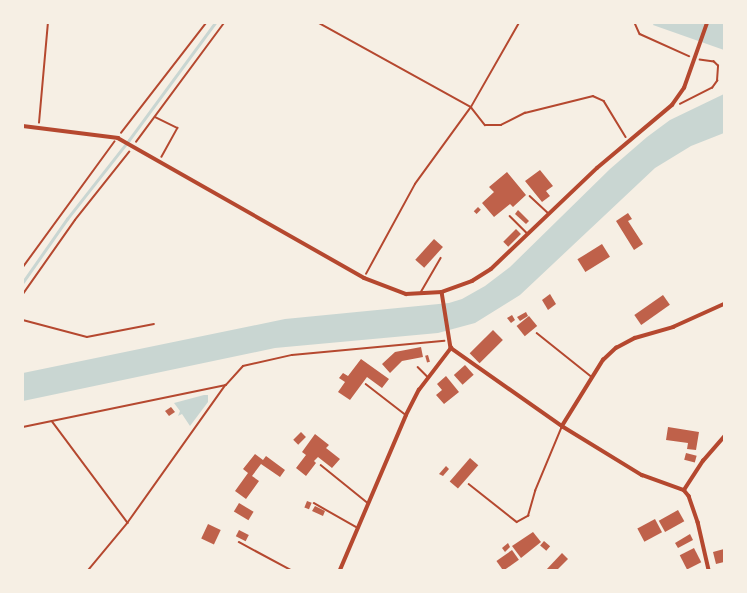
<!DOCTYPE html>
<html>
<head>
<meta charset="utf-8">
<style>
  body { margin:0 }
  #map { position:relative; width:747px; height:593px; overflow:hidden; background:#f6efe4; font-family:Lato,sans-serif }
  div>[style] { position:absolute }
  .water>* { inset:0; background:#c9d6d2 }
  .stream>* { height:2.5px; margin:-1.25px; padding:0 1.25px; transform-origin:1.25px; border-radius:1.25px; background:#c9d6d2 }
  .building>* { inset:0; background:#bf614a; transform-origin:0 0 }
  .path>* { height:1.5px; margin:-0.75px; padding:0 0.75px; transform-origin:0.75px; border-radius:0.75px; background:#b5482f }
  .service>* { height:1.5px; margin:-0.75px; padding:0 0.75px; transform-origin:0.75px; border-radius:0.75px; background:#b5482f }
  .minor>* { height:3.5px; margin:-1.75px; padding:0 1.75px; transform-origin:1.75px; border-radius:1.75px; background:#b5482f }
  span { translate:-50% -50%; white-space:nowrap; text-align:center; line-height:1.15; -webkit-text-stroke:4px #f6efe4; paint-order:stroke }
  .frame { position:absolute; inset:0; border:24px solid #f6efe4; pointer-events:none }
</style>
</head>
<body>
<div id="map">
  <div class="water">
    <i style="clip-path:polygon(654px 23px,724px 23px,724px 50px,653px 25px)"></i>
    <i style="clip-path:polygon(724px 94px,724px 133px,691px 146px,655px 168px,520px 295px,475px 323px,438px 333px,275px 348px,23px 401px,23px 373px,285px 319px,449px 303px,462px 299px,485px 286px,510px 267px,610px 169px,647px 137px,670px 120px)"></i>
    <i style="clip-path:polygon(204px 395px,208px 395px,208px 402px,190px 426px,182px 414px,178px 416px,180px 411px,174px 403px)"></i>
  </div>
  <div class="stream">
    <i style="left:23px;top:282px;width:77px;rotate:-55.1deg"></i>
    <i style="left:67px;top:219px;width:100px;rotate:-51.9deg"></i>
    <i style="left:129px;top:140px;width:145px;rotate:-53.7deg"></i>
  </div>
  <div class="building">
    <i style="clip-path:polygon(540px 170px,553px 186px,546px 191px,550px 196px,542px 202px,525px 181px)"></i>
    <i style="clip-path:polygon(507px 172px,526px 195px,513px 207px,510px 204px,494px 217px,482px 203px,494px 192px,489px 187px)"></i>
    <i style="left:478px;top:207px;width:4px;height:6px;rotate:45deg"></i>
    <i style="clip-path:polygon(518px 210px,529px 221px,526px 224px,515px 214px)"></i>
    <i style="clip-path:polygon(628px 213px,632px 219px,628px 221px,643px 244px,634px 250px,616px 221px)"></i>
    <i style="left:516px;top:229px;width:7px;height:18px;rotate:45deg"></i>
    <i style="left:434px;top:239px;width:12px;height:28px;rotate:42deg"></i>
    <i style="left:602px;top:244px;width:15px;height:29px;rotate:58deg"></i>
    <i style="clip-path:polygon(550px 294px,556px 304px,548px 310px,542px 300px)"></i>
    <i style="left:663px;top:295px;width:12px;height:35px;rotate:55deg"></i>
    <i style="clip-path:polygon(526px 312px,528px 316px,520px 321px,517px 317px)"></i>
    <i style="clip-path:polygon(512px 315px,515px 320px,511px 323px,507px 318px)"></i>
    <i style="left:529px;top:316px;width:13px;height:16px;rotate:51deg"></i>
    <i style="left:493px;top:330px;width:14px;height:33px;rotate:45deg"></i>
    <i style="clip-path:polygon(421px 347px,423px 357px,402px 361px,390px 373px,382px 364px,395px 352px)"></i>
    <i style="left:428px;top:355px;width:7px;height:3px;rotate:74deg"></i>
    <i style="clip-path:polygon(361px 359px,389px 379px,382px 388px,367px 377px,350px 400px,338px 392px,345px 382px,339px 378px,343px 373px,348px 376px)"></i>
    <i style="left:465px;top:365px;width:13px;height:15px;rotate:48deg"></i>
    <i style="clip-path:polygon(446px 376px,459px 392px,444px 404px,436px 395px,442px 390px,437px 384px)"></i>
    <i style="clip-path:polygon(171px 407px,175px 412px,169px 416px,165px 411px)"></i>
    <i style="clip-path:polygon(668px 427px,699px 432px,696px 450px,687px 449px,688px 443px,666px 440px)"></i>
    <i style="left:301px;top:432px;width:7px;height:11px;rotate:45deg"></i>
    <i style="clip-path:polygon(315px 434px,329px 445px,326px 448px,340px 459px,332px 468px,318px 457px,314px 461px,316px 463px,306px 476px,296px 468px,306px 455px,302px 452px)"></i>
    <i style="left:686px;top:453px;width:11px;height:7px;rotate:15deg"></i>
    <i style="clip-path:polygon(255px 454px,263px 460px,266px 456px,285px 470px,280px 477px,261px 464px,252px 476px,259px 481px,246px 499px,235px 491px,248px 473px,243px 469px)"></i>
    <i style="left:470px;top:458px;width:11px;height:31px;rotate:41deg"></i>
    <i style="clip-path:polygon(446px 466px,449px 469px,443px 476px,439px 474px)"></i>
    <i style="left:307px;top:501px;width:5px;height:7px;rotate:22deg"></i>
    <i style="left:239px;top:503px;width:17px;height:10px;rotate:31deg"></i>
    <i style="clip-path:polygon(315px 506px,325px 511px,323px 516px,312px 511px)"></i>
    <i style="left:678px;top:510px;width:13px;height:22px;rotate:61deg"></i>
    <i style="left:655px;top:519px;width:15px;height:20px;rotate:62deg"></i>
    <i style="left:208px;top:524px;width:14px;height:16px;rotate:25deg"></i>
    <i style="left:239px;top:530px;width:11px;height:7px;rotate:27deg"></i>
    <i style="clip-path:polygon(533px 532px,541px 542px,521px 558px,512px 546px)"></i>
    <i style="clip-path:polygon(690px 534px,693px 540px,678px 548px,675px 543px)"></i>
    <i style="left:544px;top:541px;width:8px;height:6px;rotate:40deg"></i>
    <i style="clip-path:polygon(508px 543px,510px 547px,505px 552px,502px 548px)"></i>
    <i style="left:694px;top:548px;width:16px;height:16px;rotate:63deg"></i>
    <i style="clip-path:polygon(724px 549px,724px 562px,716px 564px,713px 552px)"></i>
    <i style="left:512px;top:550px;width:12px;height:19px;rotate:55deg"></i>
    <i style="clip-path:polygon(562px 553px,568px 559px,557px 570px,546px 570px)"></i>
  </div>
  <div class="path">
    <i style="left:319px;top:23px;width:174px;rotate:28.9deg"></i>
    <i style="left:471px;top:107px;width:23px;rotate:52deg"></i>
    <i style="left:485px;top:125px;width:16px"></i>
    <i style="left:501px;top:125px;width:27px;rotate:-27deg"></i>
    <i style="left:525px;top:113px;width:70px;rotate:-14deg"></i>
    <i style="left:593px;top:96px;width:12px;rotate:24deg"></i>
    <i style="left:604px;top:101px;width:42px;rotate:58.6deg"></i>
    <i style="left:635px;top:23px;width:12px;rotate:66deg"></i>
    <i style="left:640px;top:34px;width:54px;rotate:24.2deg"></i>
    <i style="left:680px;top:104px;width:36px;rotate:-27deg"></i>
    <i style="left:712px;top:88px;width:9px;rotate:-54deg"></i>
    <i style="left:717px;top:81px;width:15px;rotate:-86deg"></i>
    <i style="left:718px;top:66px;width:6px;rotate:-135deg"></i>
    <i style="left:714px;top:62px;width:14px;rotate:-172deg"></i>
    <i style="left:155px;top:117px;width:25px;rotate:26deg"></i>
    <i style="left:178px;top:128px;width:33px;rotate:119deg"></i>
    <i style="left:39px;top:123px;width:100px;rotate:-84.9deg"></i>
    <i style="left:121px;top:133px;width:139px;rotate:-52.3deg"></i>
    <i style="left:136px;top:142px;width:148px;rotate:-53.5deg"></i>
    <i style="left:23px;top:267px;width:155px;rotate:-53.9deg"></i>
    <i style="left:366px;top:274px;width:102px;rotate:-61.4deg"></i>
    <i style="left:415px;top:184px;width:95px;rotate:-54deg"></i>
    <i style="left:471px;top:107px;width:97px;rotate:-60.3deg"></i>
    <i style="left:23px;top:294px;width:90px;rotate:-54.9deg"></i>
    <i style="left:75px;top:220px;width:87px;rotate:-51.5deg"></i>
    <i style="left:23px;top:320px;width:66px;rotate:14.9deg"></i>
    <i style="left:87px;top:337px;width:68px;rotate:-11deg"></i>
    <i style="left:226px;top:385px;width:25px;rotate:-48deg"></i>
    <i style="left:243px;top:366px;width:50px;rotate:-12.7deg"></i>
    <i style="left:292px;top:355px;width:153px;rotate:-5.3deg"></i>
    <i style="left:52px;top:421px;width:127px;rotate:53.3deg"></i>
    <i style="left:23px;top:427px;width:207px;rotate:-11.7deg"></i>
    <i style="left:226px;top:385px;width:169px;rotate:125.4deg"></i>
    <i style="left:128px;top:523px;width:61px;rotate:129.7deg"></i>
  </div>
  <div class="service">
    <i style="left:530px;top:196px;width:26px;rotate:43deg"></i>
    <i style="left:510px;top:216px;width:24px;rotate:45deg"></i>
    <i style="left:421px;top:292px;width:39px;rotate:-60deg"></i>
    <i style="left:537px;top:333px;width:70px;rotate:38.7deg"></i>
    <i style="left:418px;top:367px;width:14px;rotate:45deg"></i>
    <i style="left:366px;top:384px;width:51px;rotate:37.8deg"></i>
    <i style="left:321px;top:465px;width:60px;rotate:39deg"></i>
    <i style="left:469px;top:484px;width:61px;rotate:38.4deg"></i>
    <i style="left:517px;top:522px;width:13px;rotate:-29deg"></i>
    <i style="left:528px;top:516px;width:26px;rotate:-74deg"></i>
    <i style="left:535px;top:491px;width:70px;rotate:-67.4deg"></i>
    <i style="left:314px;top:503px;width:51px;rotate:29.6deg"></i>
    <i style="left:239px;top:542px;width:59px;rotate:28.3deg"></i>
  </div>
  <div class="minor">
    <i style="left:23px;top:126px;width:96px;rotate:7.2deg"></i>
    <i style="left:118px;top:138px;width:283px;rotate:29.6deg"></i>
    <i style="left:364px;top:278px;width:45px;rotate:20.9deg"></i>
    <i style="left:406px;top:294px;width:36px;rotate:-3deg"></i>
    <i style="left:442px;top:292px;width:32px;rotate:-20deg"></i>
    <i style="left:472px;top:281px;width:22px;rotate:-32deg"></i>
    <i style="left:491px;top:269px;width:146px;rotate:-43.6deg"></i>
    <i style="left:597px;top:168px;width:98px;rotate:-40deg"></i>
    <i style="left:672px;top:105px;width:21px;rotate:-55deg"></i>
    <i style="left:684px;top:88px;width:69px;rotate:-70.5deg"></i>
    <i style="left:442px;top:292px;width:57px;rotate:80.9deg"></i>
    <i style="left:451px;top:348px;width:136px;rotate:35.1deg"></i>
    <i style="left:562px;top:426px;width:78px;rotate:-58.2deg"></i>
    <i style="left:603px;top:360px;width:18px;rotate:-43deg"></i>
    <i style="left:616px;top:348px;width:21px;rotate:-28deg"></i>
    <i style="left:635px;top:338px;width:40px;rotate:-16deg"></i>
    <i style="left:673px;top:327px;width:56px;rotate:-24.3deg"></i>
    <i style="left:562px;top:426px;width:94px;rotate:31.5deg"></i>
    <i style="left:642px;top:475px;width:45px;rotate:19.7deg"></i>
    <i style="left:684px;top:490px;width:8px;rotate:50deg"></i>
    <i style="left:689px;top:496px;width:28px;rotate:71deg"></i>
    <i style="left:698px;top:522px;width:49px;rotate:77.1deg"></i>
    <i style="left:684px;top:490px;width:35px;rotate:-57deg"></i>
    <i style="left:703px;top:461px;width:32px;rotate:-49deg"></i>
    <i style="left:340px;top:570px;width:168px;rotate:-66.9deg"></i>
    <i style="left:406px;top:415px;width:28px;rotate:-63deg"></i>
    <i style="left:419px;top:390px;width:53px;rotate:-52.7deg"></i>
  </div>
  <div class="frame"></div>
</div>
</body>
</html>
